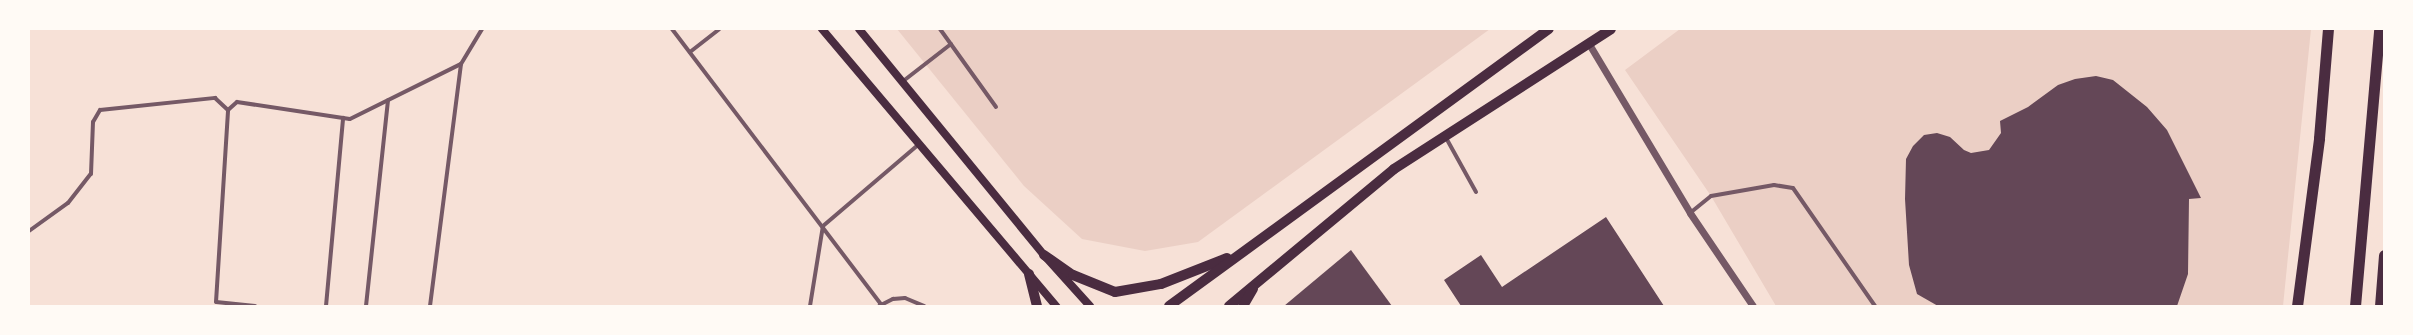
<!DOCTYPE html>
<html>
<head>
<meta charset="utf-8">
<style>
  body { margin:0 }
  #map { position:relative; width:2413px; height:335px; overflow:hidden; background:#f7e1d7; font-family:"PT Serif",serif }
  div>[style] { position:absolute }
  .green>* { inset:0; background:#ebcfc5 }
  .building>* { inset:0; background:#644757 }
  .minor>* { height:4px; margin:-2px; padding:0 2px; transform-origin:2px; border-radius:2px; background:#755966 }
  .tertiary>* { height:7px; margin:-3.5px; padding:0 3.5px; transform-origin:3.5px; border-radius:3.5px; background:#755966 }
  .secondary>* { height:8px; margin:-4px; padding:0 4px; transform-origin:4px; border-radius:4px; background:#4a2c40 }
  .primary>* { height:10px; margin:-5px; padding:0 5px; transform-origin:5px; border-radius:5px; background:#4a2c40 }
  .trunk>* { height:11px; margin:-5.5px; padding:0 5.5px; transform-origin:5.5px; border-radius:5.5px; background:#4a2c40 }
  span { translate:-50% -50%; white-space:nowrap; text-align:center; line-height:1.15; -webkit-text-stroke:4px #fffaf5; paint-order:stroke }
  .frame { position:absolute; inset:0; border:30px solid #fffaf5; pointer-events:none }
</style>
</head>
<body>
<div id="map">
  <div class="green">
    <i style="clip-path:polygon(897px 29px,1490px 29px,1198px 242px,1145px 251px,1082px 239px,1024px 186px)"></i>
    <i style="clip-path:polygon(1680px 29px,2311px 29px,2283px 306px,1776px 306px,1711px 196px,1625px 70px)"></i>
  </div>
  <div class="building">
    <i style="clip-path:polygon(2096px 76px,2113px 80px,2147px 107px,2167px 130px,2201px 198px,2189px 199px,2188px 274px,2177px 306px,1938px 306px,1917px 294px,1909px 265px,1905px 199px,1906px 159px,1913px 146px,1924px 135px,1937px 133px,1950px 137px,1964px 150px,1971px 153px,1989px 150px,2001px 133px,2000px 121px,2028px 107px,2058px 85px,2075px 79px)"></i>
    <i style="clip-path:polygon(1606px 217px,1664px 306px,1461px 306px,1444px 280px,1481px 255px,1502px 287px)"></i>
    <i style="clip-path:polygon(1351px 250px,1392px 306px,1284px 306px)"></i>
  </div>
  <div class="minor">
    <i style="left:672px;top:29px;width:345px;rotate:52.8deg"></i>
    <i style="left:940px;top:29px;width:96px;rotate:54.3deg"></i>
    <i style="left:690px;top:52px;width:37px;rotate:-38deg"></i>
    <i style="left:902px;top:82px;width:62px;rotate:-37.8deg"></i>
    <i style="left:1445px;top:136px;width:64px;rotate:61deg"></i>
    <i style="left:1690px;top:213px;width:27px;rotate:-39deg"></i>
    <i style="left:1711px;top:196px;width:64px;rotate:-9.9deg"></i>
    <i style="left:1774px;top:185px;width:19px;rotate:9deg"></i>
    <i style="left:1793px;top:188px;width:144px;rotate:55.2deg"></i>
    <i style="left:29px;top:231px;width:48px;rotate:-35.7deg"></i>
    <i style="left:68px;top:203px;width:37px;rotate:-52deg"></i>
    <i style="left:91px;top:174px;width:52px;rotate:-87.8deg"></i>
    <i style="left:93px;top:122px;width:14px;rotate:-60deg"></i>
    <i style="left:100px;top:110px;width:116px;rotate:-6deg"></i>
    <i style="left:215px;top:98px;width:18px;rotate:43deg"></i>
    <i style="left:255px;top:306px;width:39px;rotate:-174deg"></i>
    <i style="left:216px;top:302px;width:192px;rotate:-86.4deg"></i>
    <i style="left:228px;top:110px;width:12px;rotate:-42deg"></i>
    <i style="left:237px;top:102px;width:114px;rotate:8.6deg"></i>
    <i style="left:350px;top:119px;width:124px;rotate:-26.4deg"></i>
    <i style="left:326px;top:306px;width:189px;rotate:-84.8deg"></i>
    <i style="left:366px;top:306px;width:207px;rotate:-83.9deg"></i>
    <i style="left:430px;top:306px;width:244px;rotate:-82.7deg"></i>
    <i style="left:461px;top:64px;width:41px;rotate:-59deg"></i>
    <i style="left:810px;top:306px;width:81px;rotate:-80.8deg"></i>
    <i style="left:823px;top:226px;width:126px;rotate:-40.5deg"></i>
    <i style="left:879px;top:306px;width:16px;rotate:-27deg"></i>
    <i style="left:893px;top:299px;width:12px;rotate:-5deg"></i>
    <i style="left:905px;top:298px;width:21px;rotate:23deg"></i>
  </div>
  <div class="tertiary">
    <i style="left:1589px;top:44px;width:197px;rotate:59.1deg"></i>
    <i style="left:1690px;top:213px;width:112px;rotate:55.9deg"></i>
  </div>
  <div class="secondary">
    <i style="left:822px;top:29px;width:363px;rotate:49.8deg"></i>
    <i style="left:859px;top:29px;width:292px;rotate:50.7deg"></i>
    <i style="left:1044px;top:255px;width:69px;rotate:48deg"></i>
  </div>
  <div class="primary">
    <i style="left:1044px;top:255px;width:35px;rotate:35deg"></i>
    <i style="left:1073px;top:275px;width:45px;rotate:22deg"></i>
    <i style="left:1115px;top:292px;width:47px;rotate:-9.9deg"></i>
    <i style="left:1161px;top:284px;width:71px;rotate:-21.5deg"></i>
    <i style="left:1029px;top:274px;width:33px;rotate:76deg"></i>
    <i style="left:1169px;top:306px;width:470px;rotate:-36.1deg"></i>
    <i style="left:1229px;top:306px;width:214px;rotate:-39.7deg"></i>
    <i style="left:1394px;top:169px;width:258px;rotate:-32.8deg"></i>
    <i style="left:1243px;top:306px;width:20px;rotate:-60deg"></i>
  </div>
  <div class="trunk">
    <i style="left:2297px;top:306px;width:169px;rotate:-82.5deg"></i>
    <i style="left:2319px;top:138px;width:109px;rotate:-85.3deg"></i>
    <i style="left:2355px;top:306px;width:278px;rotate:-85deg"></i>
    <i style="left:2380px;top:306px;width:51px;rotate:-85.5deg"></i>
  </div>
  <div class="frame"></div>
</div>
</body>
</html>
